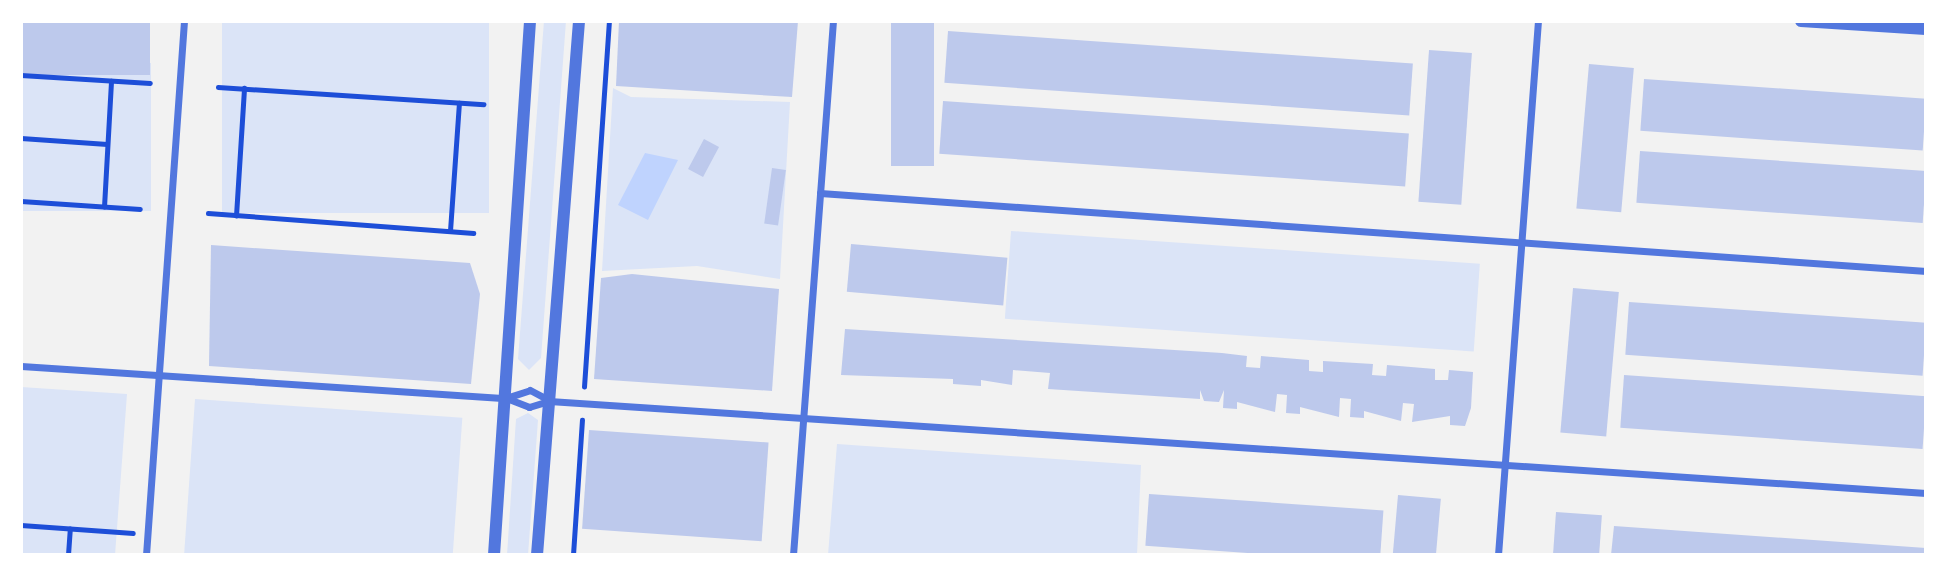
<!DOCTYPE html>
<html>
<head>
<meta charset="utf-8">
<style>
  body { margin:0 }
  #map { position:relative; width:1947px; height:576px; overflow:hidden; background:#f2f2f2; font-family:"PT Serif",serif }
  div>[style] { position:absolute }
  .green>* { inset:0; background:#dbe4f7; transform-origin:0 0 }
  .water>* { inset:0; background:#bfd3fe }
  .building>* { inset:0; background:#bdc9ec; transform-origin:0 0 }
  .path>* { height:4.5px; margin:-2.25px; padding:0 2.25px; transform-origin:2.25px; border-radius:2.25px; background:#1d4ed8 }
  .minor>* { height:7px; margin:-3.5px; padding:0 3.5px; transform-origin:3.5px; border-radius:3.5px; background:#5277de }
  .tertiary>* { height:12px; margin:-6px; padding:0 6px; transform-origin:6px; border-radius:6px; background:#5277de }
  span { translate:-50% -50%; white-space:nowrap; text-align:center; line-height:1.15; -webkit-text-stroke:5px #fff; paint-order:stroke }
  .frame { position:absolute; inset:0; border:23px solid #fff; pointer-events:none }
</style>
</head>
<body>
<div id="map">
  <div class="green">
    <i style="left:222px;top:21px;width:267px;height:192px"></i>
    <i style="clip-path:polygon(544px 21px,566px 21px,541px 358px,529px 370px,518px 359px)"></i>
    <i style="left:21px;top:63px;width:130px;height:148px"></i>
    <i style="clip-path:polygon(613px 88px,631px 97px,790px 102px,780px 279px,697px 266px,602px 271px)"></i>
    <i style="left:1011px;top:231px;width:470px;height:88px;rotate:4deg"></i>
    <i style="clip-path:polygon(21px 387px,127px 394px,115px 555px,21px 555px)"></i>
    <i style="left:195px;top:399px;width:268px;height:156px;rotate:4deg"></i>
    <i style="clip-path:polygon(528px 413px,538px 420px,528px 555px,507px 555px,516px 419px)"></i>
    <i style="clip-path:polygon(837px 444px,1141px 465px,1137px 555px,828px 555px)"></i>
  </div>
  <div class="water">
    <i style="clip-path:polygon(645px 153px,678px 160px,648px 220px,618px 205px)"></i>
  </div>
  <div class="building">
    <i style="left:21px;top:21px;width:129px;height:54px"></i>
    <i style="clip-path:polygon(619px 21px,798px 21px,792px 97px,616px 86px)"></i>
    <i style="left:891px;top:21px;width:43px;height:145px"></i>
    <i style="left:948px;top:31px;width:466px;height:52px;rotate:4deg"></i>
    <i style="left:1429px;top:50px;width:43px;height:152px;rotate:4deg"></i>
    <i style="left:1589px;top:64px;width:45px;height:145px;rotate:5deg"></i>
    <i style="left:1644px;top:79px;width:283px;height:52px;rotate:4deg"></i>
    <i style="left:943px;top:101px;width:467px;height:53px;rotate:4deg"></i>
    <i style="left:704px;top:139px;width:17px;height:34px;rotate:28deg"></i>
    <i style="left:1640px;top:151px;width:287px;height:52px;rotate:4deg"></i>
    <i style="left:772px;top:168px;width:14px;height:56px;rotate:8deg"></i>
    <i style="left:851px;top:244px;width:157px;height:48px;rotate:5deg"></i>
    <i style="clip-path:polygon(211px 245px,470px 263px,480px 294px,471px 384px,209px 366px)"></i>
    <i style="clip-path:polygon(632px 274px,779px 289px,772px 391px,594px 379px,601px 278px)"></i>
    <i style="left:1573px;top:288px;width:46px;height:145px;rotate:5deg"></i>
    <i style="left:1629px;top:302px;width:298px;height:53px;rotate:4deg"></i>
    <i style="clip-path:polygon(845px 329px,1222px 353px,1247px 356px,1246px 367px,1260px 368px,1261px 356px,1309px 360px,1309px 371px,1323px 372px,1323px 361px,1373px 364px,1372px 375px,1386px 376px,1387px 365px,1435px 369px,1435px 380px,1448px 380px,1449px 370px,1473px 372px,1471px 408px,1465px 426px,1450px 425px,1450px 416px,1412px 422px,1414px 404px,1403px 403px,1401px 421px,1364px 411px,1364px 418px,1350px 417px,1351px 399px,1340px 398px,1339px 417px,1300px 407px,1300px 414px,1286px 413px,1287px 395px,1277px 394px,1275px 412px,1237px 402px,1237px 409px,1223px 408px,1224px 390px,1219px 402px,1204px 401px,1200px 390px,1200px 399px,1048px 389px,1050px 373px,1013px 370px,1012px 385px,981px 380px,981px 386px,953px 384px,953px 379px,841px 375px)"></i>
    <i style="left:1624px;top:375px;width:303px;height:53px;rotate:4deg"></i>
    <i style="left:589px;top:430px;width:180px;height:99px;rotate:4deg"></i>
    <i style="left:1149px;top:494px;width:235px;height:52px;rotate:4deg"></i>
    <i style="left:1398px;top:495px;width:43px;height:60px;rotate:5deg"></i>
    <i style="left:1556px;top:512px;width:46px;height:43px;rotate:4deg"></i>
    <i style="clip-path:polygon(1614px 526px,1926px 548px,1926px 555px,1611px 555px)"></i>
  </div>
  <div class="path">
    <i style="left:21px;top:75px;width:129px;rotate:3.5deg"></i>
    <i style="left:218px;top:87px;width:266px;rotate:3.7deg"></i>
    <i style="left:21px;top:138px;width:86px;rotate:4deg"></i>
    <i style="left:21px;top:201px;width:119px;rotate:3.8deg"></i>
    <i style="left:104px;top:207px;width:126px;rotate:-86.8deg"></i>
    <i style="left:208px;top:213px;width:266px;rotate:4.3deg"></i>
    <i style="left:236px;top:216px;width:128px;rotate:-86.4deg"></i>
    <i style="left:450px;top:231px;width:128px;rotate:-86deg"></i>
    <i style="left:584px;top:387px;width:367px;rotate:-86.1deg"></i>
    <i style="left:21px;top:525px;width:112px;rotate:4.1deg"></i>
    <i style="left:68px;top:555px;width:26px;rotate:-86deg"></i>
    <i style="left:573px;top:555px;width:135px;rotate:-86.2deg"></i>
  </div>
  <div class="minor">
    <i style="left:820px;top:193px;width:1109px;rotate:4.03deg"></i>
    <i style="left:21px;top:366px;width:486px;rotate:3.8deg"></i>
    <i style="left:506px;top:398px;width:25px;rotate:21deg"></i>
    <i style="left:529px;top:407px;width:21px;rotate:-17deg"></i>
    <i style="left:549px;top:401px;width:1380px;rotate:3.82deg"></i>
    <i style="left:506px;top:398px;width:25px;rotate:-18deg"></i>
    <i style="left:530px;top:390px;width:21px;rotate:28deg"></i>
    <i style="left:146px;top:555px;width:535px;rotate:-85.93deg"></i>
    <i style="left:793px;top:555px;width:535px;rotate:-85.72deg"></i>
    <i style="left:1498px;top:555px;width:535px;rotate:-85.72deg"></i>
  </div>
  <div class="tertiary">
    <i style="left:1801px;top:21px;width:125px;rotate:3.7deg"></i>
    <i style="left:494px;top:555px;width:535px;rotate:-86.14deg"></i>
    <i style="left:537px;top:555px;width:536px;rotate:-85.5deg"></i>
  </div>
  <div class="frame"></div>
</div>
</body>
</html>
